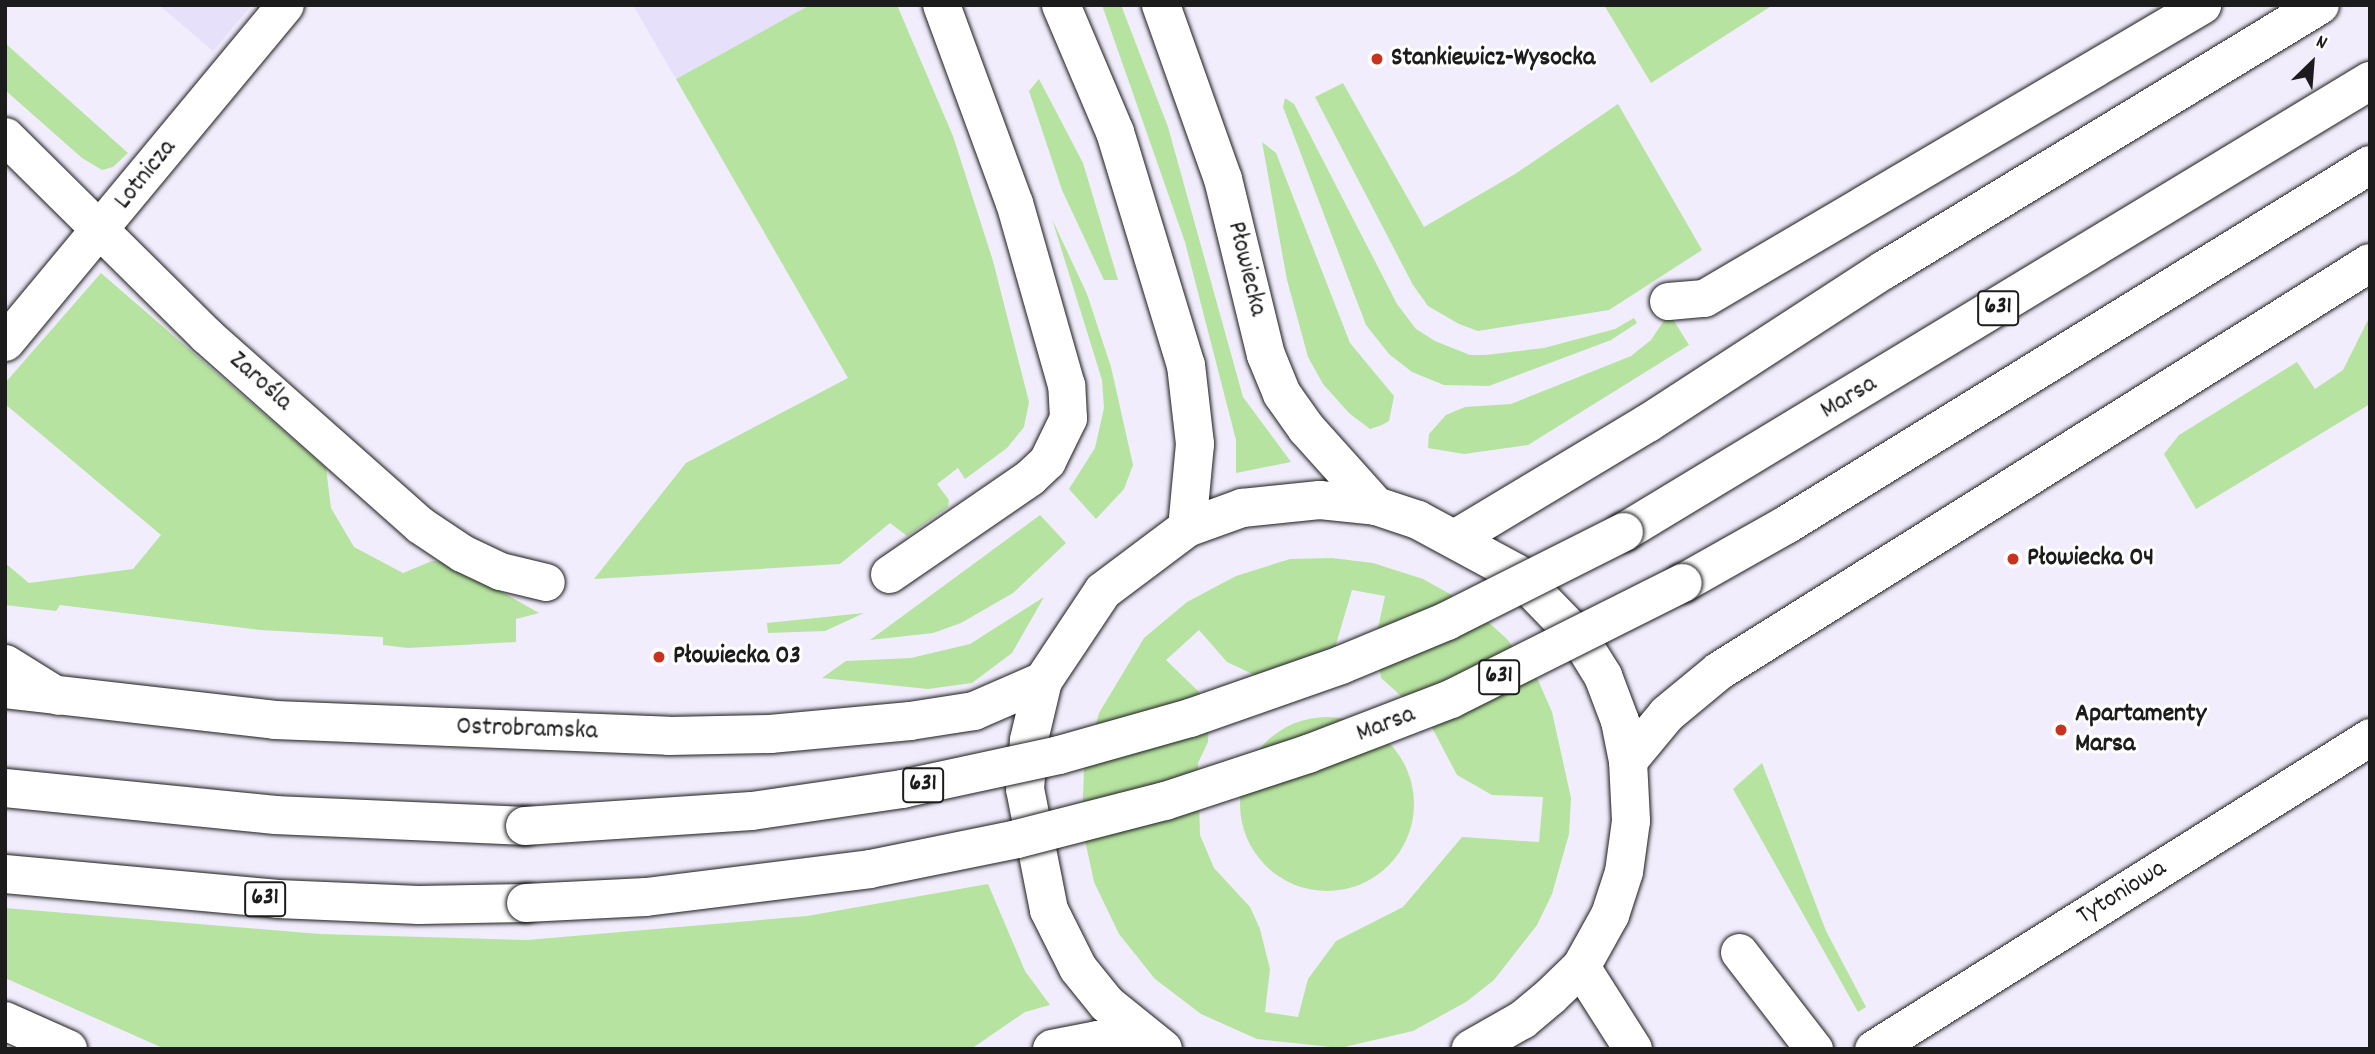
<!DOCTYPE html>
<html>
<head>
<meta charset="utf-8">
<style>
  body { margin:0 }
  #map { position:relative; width:2375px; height:1054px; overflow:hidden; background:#f1edfc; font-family:Dekko,sans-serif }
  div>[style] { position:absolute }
  .built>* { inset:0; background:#e7e0fa }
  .green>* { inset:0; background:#b7e3a1 }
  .round { border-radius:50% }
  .roads { filter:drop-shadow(0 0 2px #1c1c1c) drop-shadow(0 0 2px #1c1c1c) }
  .minor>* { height:37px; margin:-18.5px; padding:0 18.5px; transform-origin:18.5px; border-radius:18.5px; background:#fff }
  .secondary>* { height:38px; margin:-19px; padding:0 19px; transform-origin:19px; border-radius:19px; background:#fff }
  .primary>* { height:38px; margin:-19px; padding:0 19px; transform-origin:19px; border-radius:19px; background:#fff }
  .bridges { filter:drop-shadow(0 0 2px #1c1c1c) drop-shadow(0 0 2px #1c1c1c) }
  .primary-bridge>* { height:38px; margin:-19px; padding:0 19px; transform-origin:19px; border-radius:19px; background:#fff }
  .dots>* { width:19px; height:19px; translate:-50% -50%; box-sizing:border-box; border:4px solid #fff; border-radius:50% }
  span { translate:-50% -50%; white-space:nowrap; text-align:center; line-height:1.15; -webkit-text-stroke:6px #fff; paint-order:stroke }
  .shield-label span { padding:2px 5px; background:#fff; border:2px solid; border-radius:5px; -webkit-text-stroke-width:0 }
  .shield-label { font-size:24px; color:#1c1c1c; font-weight:700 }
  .poi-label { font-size:26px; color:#1c1c1c; font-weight:700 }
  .left { translate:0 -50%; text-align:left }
  .street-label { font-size:26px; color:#1c1c1c }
  .frame { position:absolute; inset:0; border:7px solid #1c1c1c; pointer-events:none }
  .north { position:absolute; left:2277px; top:28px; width:70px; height:70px; -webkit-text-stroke:5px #fff; paint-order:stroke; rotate:25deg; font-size:19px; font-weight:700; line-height:28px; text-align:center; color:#1c1c1c }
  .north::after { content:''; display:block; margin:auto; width:24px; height:32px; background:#1c1c1c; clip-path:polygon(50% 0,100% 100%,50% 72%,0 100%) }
</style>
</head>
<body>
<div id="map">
  <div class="built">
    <i style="clip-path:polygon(159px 5px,252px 5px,213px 51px)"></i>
    <i style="clip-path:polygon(633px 5px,810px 5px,676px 79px)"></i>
  </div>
  <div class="green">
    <i style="clip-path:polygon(810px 5px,897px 5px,953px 136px,993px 261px,1029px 402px,1024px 427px,1007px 448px,965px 479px,958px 468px,937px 484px,949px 500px,948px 507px,907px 536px,890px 523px,840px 564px,594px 579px,686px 463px,848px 378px,676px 79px)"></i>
    <i style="clip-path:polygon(1102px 5px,1121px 5px,1168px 127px,1243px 397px,1291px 462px,1236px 473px,1236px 440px,1185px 242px)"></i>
    <i style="clip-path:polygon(1604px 5px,1773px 5px,1651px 83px)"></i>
    <i style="clip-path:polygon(5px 43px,128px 153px,113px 167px,102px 170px,82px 158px,5px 90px)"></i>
    <i style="clip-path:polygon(1039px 79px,1083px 163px,1118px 280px,1104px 280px,1062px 190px,1029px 91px)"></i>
    <i style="clip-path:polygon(1343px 83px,1424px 227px,1515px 174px,1618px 104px,1702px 250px,1609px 310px,1478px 331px,1459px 324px,1428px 306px,1413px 285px,1315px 97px)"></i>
    <i style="clip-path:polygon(1285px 98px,1294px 104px,1397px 304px,1416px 329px,1435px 341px,1470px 355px,1485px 355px,1544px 348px,1615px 329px,1634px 318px,1637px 323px,1611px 340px,1489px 386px,1444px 385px,1412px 372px,1389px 354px,1366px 325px,1283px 107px)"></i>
    <i style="clip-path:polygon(1262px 142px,1276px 153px,1350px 343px,1394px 396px,1389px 421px,1382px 425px,1370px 429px,1349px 413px,1323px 384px,1308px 357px,1287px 280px)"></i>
    <i style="clip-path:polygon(1052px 219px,1087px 294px,1111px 367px,1133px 465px,1124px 489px,1096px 519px,1069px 489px,1095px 448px,1104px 408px,1102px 380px)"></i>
    <i style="clip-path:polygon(101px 273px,326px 468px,331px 508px,354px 547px,403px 573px,432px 561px,449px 562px,539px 613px,516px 619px,516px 642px,408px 648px,383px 645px,383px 637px,261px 630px,60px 605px,56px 611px,5px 605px,5px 563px,29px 583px,133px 569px,161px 535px,5px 404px,5px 383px)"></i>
    <i style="clip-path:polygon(1669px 313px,1689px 345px,1528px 445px,1464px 454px,1428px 448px,1429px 434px,1446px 415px,1465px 407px,1511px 404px,1631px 356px,1651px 340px)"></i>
    <i style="clip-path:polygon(2370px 316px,2370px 404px,2196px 509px,2164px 454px,2179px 435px,2297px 362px,2315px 389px,2343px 370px)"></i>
    <i style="clip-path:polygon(1040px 515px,1066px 543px,1013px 593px,961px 623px,933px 633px,870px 640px)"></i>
    <i style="clip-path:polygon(evenodd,1332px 558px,1373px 563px,1423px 579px,1468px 604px,1507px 639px,1538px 680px,1552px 712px,1571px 798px,1569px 834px,1552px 894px,1537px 925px,1494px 980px,1466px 1002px,1413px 1031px,1340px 1048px,1257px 1039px,1201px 1014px,1155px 979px,1119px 934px,1094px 882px,1082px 826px,1084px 768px,1099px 713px,1144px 638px,1187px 602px,1236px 576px,1290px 559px,1332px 558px,1352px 590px,1385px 596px,1376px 637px,1381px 678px,1428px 720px,1457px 775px,1492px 795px,1543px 797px,1539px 842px,1462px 837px,1403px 907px,1336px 941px,1308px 979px,1298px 1017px,1265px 1012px,1270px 969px,1260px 929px,1250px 907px,1214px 868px,1200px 835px,1198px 763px,1208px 742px,1209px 716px,1199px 692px,1166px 660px,1199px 630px,1227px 662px,1261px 678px,1334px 651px,1352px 590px)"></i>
    <i style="clip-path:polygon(1044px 597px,1012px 653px,972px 683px,928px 689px,822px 678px,846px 661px,911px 658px,970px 644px)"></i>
    <i style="clip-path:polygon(864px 613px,825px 631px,768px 633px,767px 623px)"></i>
    <i class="round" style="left:1240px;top:717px;width:174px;height:174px"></i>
    <i style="clip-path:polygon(1762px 763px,1826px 931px,1866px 1007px,1858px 1012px,1733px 789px)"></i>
    <i style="clip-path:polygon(988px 884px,1025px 971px,1050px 1005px,1025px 1012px,971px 1049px,165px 1049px,5px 978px,5px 908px,320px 934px,527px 940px,807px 916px)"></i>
  </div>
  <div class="roads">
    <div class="minor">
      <i style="left:5px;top:136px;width:283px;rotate:44.7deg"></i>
      <i style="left:206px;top:335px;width:286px;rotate:41.6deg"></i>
      <i style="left:420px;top:525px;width:50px;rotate:33.7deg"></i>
      <i style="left:462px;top:553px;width:42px;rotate:25.3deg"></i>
      <i style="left:500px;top:571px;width:47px;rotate:13.4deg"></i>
      <i style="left:1668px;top:301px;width:36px;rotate:-5deg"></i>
      <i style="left:1704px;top:298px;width:578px;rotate:-30.47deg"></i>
      <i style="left:5px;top:342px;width:438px;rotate:-50.3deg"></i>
      <i style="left:889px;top:574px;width:171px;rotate:-34.5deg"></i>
      <i style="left:1030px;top:477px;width:23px;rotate:-43deg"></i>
      <i style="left:1047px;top:461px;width:48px;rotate:-64deg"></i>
      <i style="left:1068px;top:418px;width:33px;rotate:-93deg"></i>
      <i style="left:1066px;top:385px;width:189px;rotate:-105.9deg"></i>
      <i style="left:1014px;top:203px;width:211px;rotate:-110.2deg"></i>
      <i style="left:5px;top:663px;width:62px;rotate:31.9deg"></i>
      <i style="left:1739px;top:952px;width:123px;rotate:52.3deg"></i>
      <i style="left:1873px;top:1049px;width:587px;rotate:-32.12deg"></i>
    </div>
    <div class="secondary">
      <i style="left:1061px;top:5px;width:138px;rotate:67deg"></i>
      <i style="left:1115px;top:132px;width:244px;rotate:73.1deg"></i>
      <i style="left:1186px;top:365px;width:80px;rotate:83.5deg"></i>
      <i style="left:1195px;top:444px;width:84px;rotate:95.4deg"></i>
      <i style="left:1161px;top:5px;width:185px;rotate:70.4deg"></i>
      <i style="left:1223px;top:179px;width:181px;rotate:76.3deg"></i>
      <i style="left:1266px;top:355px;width:42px;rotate:67.7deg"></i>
      <i style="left:1282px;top:394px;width:42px;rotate:54.8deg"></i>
      <i style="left:1306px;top:428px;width:105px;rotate:48.1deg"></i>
    </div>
    <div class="primary">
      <i style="left:1624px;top:532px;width:872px;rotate:-31.16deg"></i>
      <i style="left:1458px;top:537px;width:222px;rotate:-31deg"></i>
      <i style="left:1648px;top:423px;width:281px;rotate:-33deg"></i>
      <i style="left:1884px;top:270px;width:510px;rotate:-31.29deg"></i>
      <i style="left:1683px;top:583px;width:118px;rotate:-29.4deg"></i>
      <i style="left:1786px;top:525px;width:686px;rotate:-31.65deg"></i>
      <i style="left:5px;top:689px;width:272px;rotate:6.5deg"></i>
      <i style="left:275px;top:720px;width:394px;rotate:2.3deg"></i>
      <i style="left:669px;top:736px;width:101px;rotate:-1.1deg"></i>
      <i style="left:770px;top:734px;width:141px;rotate:-5.3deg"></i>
      <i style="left:910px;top:721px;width:65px;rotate:-8.9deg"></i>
      <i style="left:974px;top:711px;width:75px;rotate:-23.5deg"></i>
      <i style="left:1628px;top:761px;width:61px;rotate:-50.3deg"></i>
      <i style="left:1667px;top:714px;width:67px;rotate:-39.6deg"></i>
      <i style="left:1719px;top:671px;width:768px;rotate:-32.08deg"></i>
      <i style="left:5px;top:788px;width:272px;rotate:5.7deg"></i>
      <i style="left:276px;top:815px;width:249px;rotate:2.5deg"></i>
      <i style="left:5px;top:874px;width:274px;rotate:5.2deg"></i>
      <i style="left:278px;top:899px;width:141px;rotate:2.4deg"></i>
      <i style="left:419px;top:905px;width:107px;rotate:-1.1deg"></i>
      <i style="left:1581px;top:967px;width:97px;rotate:57.6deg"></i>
      <i style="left:5px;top:1021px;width:69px;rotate:24deg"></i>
      <i style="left:1052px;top:1049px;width:47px;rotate:-11.1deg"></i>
      <i style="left:1098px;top:1040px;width:53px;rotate:2.2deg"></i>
      <i style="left:1163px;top:1049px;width:72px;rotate:-141.2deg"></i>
      <i style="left:1107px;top:1004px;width:46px;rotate:-128.9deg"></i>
      <i style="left:1078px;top:968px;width:65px;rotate:-116.6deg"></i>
      <i style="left:1049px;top:910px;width:123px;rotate:-101.2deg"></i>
      <i style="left:1025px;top:789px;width:49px;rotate:-85.3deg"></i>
      <i style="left:1029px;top:740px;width:61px;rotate:-76.7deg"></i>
      <i style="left:1043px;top:681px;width:108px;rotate:-56.3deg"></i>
      <i style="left:1103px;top:591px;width:105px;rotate:-36.9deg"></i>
      <i style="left:1187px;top:528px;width:59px;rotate:-20deg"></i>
      <i style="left:1242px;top:508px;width:78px;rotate:-5.9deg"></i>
      <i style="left:1320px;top:500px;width:56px;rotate:6.1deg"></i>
      <i style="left:1376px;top:506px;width:44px;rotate:18.4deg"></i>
      <i style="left:1418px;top:520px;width:111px;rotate:28.4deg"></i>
      <i style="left:1516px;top:573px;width:92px;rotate:45.9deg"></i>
      <i style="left:1580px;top:639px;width:44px;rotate:58.1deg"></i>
      <i style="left:1603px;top:676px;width:48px;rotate:69.3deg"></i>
      <i style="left:1620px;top:721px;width:41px;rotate:78.7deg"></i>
      <i style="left:1628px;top:761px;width:60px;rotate:87.1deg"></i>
      <i style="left:1631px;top:821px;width:51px;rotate:97.8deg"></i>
      <i style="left:1624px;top:872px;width:45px;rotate:108deg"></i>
      <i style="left:1610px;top:915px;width:60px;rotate:119.1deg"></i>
      <i style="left:1581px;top:967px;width:42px;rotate:136deg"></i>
      <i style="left:1551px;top:996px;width:38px;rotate:140deg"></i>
      <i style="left:1522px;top:1020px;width:59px;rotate:150.4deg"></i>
    </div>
  </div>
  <div class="bridges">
    <div class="primary-bridge">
      <i style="left:525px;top:826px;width:227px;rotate:-3.8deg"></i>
      <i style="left:752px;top:811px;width:152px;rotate:-8.3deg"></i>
      <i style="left:902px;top:789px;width:161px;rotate:-12.2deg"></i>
      <i style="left:1059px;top:755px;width:136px;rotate:-15.8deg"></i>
      <i style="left:1190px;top:718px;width:160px;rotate:-19.3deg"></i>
      <i style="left:1341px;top:665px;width:115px;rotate:-22.5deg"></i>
      <i style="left:1447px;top:621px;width:198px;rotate:-26.7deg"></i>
      <i style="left:526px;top:903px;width:120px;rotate:-2.9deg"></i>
      <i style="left:646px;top:897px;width:226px;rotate:-7.1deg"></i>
      <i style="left:870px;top:869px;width:150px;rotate:-11.5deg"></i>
      <i style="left:1017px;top:839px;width:153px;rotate:-14.4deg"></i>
      <i style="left:1165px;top:801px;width:151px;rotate:-18.2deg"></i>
      <i style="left:1308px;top:754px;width:153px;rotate:-21deg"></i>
      <i style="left:1451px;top:699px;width:259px;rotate:-26.6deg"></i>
    </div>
  </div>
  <div class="dots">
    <i style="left:1377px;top:59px;background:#c8321e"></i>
    <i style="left:2013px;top:559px;background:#c8321e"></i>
    <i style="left:659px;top:657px;background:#c8321e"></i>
    <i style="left:2061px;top:730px;background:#c8321e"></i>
  </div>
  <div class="shield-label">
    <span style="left:1998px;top:308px">631</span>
    <span style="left:1499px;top:677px">631</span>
    <span style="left:923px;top:785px">631</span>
    <span style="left:265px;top:899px">631</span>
  </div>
  <div class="poi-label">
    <span class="left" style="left:1391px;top:59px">Stankiewicz-Wysocka</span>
    <span class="left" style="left:2027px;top:559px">Płowiecka 04</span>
    <span class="left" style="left:673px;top:657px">Płowiecka 03</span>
    <span class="left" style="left:2075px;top:730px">Apartamenty<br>Marsa</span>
  </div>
  <div class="street-label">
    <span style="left:146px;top:175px;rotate:-51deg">Lotnicza</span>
    <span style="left:1246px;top:269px;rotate:76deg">Płowiecka</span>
    <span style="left:260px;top:382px;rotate:42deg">Zarośla</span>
    <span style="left:1849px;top:398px;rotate:-31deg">Marsa</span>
    <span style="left:1386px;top:725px;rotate:-21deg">Marsa</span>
    <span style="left:527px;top:730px;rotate:2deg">Ostrobramska</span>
    <span style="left:2122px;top:893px;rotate:-32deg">Tytoniowa</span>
  </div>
  <div class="frame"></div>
  <div class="north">N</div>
</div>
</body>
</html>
